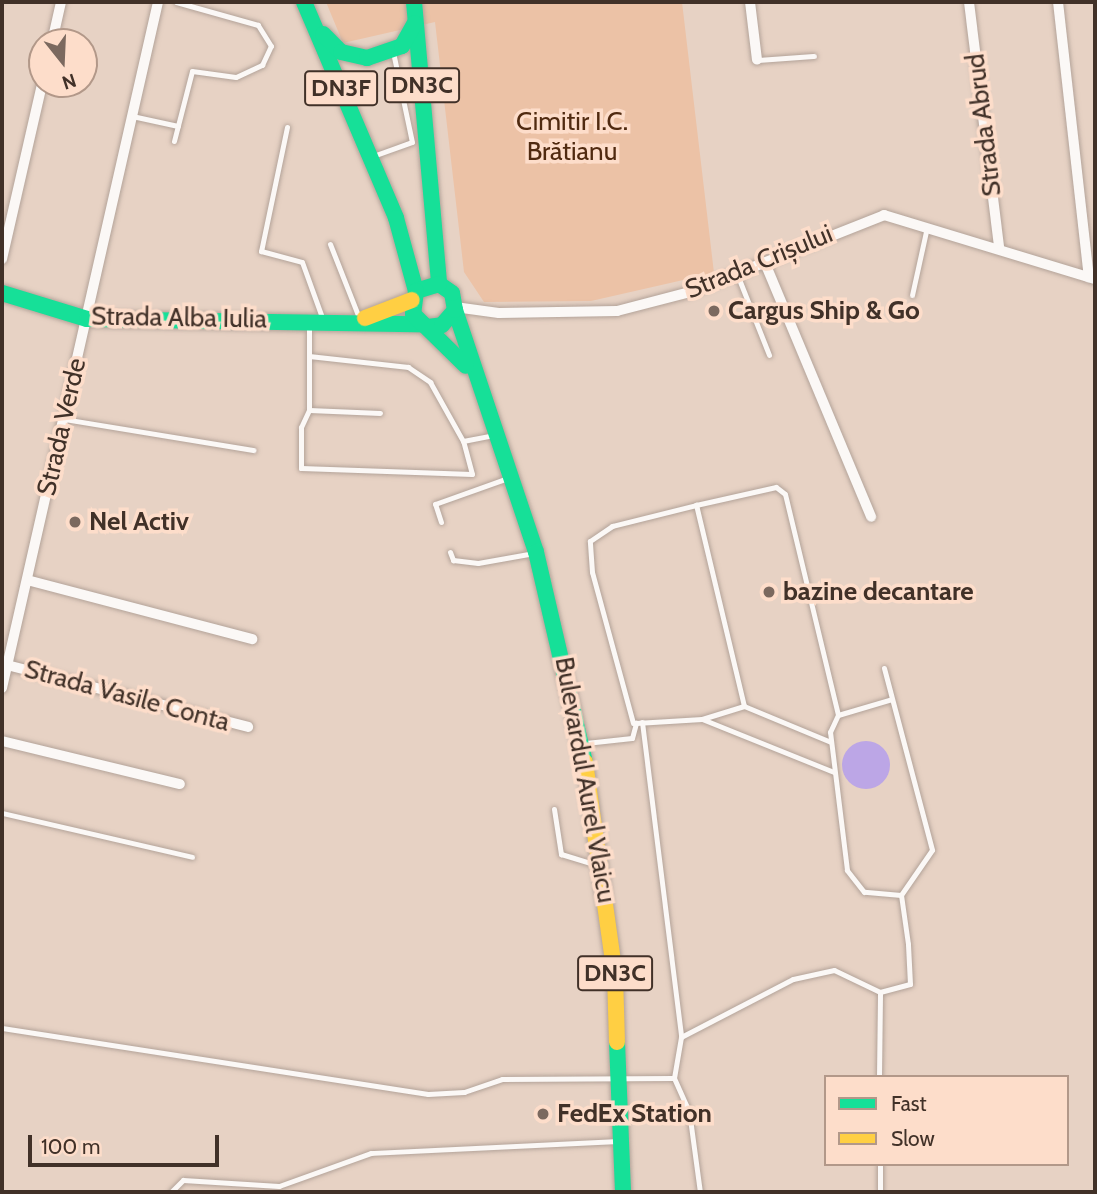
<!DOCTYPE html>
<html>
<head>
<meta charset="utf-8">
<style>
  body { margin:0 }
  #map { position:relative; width:1097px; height:1194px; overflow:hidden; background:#e7d2c4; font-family:Cabin,sans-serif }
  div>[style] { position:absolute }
  .green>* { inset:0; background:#ecc2a6 }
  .water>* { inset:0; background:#bca6e6 }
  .round { border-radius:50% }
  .roads { filter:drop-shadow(0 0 2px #b3a399) drop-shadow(0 0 2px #b3a399) }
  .lane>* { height:5px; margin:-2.5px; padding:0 2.5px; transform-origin:2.5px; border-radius:2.5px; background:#fbf8f6 }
  .street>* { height:10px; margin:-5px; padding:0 5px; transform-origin:5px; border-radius:5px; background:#fbf8f6 }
  .fast>* { height:16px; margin:-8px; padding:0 8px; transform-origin:8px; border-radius:8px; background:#16e098 }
  .slow>* { height:16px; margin:-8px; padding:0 8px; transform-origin:8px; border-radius:8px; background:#ffcf43 }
  .dots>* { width:19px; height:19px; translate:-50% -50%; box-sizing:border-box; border:4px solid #fdddca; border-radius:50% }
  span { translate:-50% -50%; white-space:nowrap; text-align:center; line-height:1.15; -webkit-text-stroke:7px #fdddca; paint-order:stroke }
  .shield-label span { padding:2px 5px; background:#fdddca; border:2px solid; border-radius:5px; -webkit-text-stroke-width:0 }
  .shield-label { font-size:24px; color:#413128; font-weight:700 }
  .park-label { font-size:26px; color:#502a10 }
  .street-label { font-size:26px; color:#413128 }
  .poi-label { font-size:26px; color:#413128; font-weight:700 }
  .left { translate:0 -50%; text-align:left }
  .frame { position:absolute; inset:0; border:4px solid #413128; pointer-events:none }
  .legend { position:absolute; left:824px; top:1075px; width:245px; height:91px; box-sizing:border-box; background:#fdddca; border:2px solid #b29889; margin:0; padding:9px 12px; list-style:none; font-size:21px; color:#413128 }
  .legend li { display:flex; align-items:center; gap:14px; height:35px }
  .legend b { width:35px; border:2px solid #b29889 }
  .north { position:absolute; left:28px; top:28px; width:70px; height:70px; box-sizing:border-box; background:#fdddca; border:2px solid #b29889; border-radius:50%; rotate:162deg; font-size:19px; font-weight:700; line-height:28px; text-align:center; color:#413128 }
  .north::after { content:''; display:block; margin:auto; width:24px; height:32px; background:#7b695f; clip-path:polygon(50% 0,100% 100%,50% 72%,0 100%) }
  .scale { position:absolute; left:28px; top:1135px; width:191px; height:32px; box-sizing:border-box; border:4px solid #413128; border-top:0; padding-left:9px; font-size:21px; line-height:24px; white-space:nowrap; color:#413128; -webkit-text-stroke:5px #fdddca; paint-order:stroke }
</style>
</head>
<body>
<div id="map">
  <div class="green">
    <i style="clip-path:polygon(326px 2px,682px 2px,714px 273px,591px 301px,484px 302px,464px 272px,435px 22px,343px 43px)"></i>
  </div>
  <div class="water">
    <i class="round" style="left:842px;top:741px;width:48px;height:48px"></i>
  </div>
  <div class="roads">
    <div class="lane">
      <i style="left:393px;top:52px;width:92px;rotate:78.1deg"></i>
      <i style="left:757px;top:60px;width:57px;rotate:-4deg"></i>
      <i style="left:132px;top:116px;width:47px;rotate:12.3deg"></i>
      <i style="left:287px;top:127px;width:127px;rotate:101.8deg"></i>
      <i style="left:261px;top:251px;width:42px;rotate:15deg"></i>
      <i style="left:302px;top:262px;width:62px;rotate:70.1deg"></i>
      <i style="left:174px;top:141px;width:72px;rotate:-75.6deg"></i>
      <i style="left:192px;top:71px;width:44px;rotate:7.8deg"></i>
      <i style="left:236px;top:77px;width:29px;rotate:-25deg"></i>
      <i style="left:262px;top:65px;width:21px;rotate:-65deg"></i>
      <i style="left:271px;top:46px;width:25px;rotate:-122deg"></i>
      <i style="left:258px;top:25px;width:85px;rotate:-164.3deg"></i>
      <i style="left:373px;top:156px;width:41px;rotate:-19.7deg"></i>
      <i style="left:330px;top:244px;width:82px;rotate:68.5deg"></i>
      <i style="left:737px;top:274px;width:87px;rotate:68.4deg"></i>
      <i style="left:912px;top:295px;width:70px;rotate:-77.6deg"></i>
      <i style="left:309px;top:326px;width:84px;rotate:90deg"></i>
      <i style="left:309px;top:410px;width:71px;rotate:2.4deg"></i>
      <i style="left:309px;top:356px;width:100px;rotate:6.3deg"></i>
      <i style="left:408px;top:367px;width:27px;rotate:34deg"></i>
      <i style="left:430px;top:382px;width:68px;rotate:60.8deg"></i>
      <i style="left:463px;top:441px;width:31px;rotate:-11deg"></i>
      <i style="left:309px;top:410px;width:19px;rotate:115deg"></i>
      <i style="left:301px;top:427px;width:41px;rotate:90deg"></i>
      <i style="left:301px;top:468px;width:171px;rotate:2deg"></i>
      <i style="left:472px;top:474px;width:34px;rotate:-105deg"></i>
      <i style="left:64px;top:419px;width:192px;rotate:9.3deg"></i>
      <i style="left:441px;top:522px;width:19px;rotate:-108deg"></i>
      <i style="left:435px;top:504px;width:77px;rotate:-19.6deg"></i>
      <i style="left:450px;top:552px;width:9px;rotate:69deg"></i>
      <i style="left:453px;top:560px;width:25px;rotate:7deg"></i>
      <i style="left:478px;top:563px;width:57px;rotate:-10.1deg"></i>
      <i style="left:884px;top:668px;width:188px;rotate:75.2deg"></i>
      <i style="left:932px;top:850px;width:55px;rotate:124.6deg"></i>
      <i style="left:744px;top:706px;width:207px;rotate:-103.4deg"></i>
      <i style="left:696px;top:505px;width:82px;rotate:-12.7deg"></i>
      <i style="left:776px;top:487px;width:11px;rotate:38deg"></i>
      <i style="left:785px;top:494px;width:227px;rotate:76.5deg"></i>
      <i style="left:702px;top:719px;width:44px;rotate:-17.2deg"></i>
      <i style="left:744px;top:706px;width:94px;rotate:22.5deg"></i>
      <i style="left:642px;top:722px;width:317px;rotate:82.9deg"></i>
      <i style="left:633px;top:723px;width:156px;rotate:-105.2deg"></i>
      <i style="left:592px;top:572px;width:31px;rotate:-94deg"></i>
      <i style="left:590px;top:541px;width:27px;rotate:-34deg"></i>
      <i style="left:612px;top:526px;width:87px;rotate:-14deg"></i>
      <i style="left:586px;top:743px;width:46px;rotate:-6.2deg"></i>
      <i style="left:632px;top:738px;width:16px;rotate:-75deg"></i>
      <i style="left:636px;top:723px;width:66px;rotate:-3.5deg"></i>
      <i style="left:702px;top:719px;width:142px;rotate:21.9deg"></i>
      <i style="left:554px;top:809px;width:46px;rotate:81.2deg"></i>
      <i style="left:561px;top:854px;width:37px;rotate:17deg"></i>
      <i style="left:2px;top:813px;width:195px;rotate:13deg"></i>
      <i style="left:2px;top:1028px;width:431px;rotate:8.8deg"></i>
      <i style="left:428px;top:1094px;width:36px;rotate:-3deg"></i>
      <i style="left:464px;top:1092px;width:40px;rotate:-18.9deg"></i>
      <i style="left:502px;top:1079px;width:172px;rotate:-0.3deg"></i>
      <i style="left:674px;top:1078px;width:36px;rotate:66deg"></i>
      <i style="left:689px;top:1111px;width:82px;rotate:82.3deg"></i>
      <i style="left:879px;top:1077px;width:85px;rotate:-89.3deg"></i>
      <i style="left:880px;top:992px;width:31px;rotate:-15deg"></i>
      <i style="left:910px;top:984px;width:40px;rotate:-92.9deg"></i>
      <i style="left:908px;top:944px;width:49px;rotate:-98.1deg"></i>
      <i style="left:901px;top:895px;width:37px;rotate:-175deg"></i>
      <i style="left:864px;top:892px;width:28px;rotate:-128deg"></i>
      <i style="left:847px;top:870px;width:139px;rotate:-97deg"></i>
      <i style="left:830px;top:732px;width:19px;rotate:-65deg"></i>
      <i style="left:838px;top:715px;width:56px;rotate:-16.5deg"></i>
      <i style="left:674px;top:1078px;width:42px;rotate:-80.3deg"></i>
      <i style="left:681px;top:1037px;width:126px;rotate:-27.4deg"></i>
      <i style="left:793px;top:979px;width:42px;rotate:-12.4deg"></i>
      <i style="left:834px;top:970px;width:51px;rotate:25.6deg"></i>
      <i style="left:880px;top:1164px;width:28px;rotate:90deg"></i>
      <i style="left:171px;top:1192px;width:17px;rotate:-45deg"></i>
      <i style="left:183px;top:1180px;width:96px;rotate:3.6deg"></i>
      <i style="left:279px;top:1186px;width:98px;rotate:-19.7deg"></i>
      <i style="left:371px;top:1153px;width:245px;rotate:-2.8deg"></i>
    </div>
    <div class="street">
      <i style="left:750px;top:2px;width:58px;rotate:83.1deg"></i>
      <i style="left:969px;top:2px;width:248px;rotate:83deg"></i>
      <i style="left:1058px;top:2px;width:277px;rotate:83.6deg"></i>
      <i style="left:52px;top:42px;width:41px;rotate:-77.3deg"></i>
      <i style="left:2px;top:259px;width:180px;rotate:-77.1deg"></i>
      <i style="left:765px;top:263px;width:275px;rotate:67.3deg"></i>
      <i style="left:455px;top:307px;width:44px;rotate:7.8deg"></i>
      <i style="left:499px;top:313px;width:118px;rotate:-1deg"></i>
      <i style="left:617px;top:311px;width:75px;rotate:-14.6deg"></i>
      <i style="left:690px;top:292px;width:209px;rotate:-21.6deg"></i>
      <i style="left:884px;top:215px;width:220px;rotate:16.9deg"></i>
      <i style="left:27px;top:580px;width:233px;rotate:14.7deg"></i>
      <i style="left:7px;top:665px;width:249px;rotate:14.4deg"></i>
      <i style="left:2px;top:688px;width:704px;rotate:-77.19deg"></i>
      <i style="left:2px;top:741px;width:183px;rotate:13.6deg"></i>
    </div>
    <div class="fast">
      <i style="left:304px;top:2px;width:235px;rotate:66.9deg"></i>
      <i style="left:396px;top:218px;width:76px;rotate:74.7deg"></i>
      <i style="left:414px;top:2px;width:283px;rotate:84.9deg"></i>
      <i style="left:323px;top:34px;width:25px;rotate:45deg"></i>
      <i style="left:341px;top:52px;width:27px;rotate:13deg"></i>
      <i style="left:367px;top:58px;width:37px;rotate:-19deg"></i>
      <i style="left:402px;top:46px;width:26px;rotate:-61deg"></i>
      <i style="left:2px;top:293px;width:89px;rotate:17deg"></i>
      <i style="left:87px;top:319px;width:335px;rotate:0.9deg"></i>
      <i style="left:455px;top:310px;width:255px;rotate:71.5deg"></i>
      <i style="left:536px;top:552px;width:216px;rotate:76.9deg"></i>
      <i style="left:428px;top:327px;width:14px;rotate:-8deg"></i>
      <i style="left:442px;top:325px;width:20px;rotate:-49deg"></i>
      <i style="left:455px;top:310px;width:17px;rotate:-100deg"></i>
      <i style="left:452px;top:293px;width:16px;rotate:-145deg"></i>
      <i style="left:439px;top:284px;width:24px;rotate:163deg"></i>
      <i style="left:416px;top:291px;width:23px;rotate:97deg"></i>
      <i style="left:413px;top:314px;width:74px;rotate:44.5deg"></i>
      <i style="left:617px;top:1042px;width:150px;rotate:87.7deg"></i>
    </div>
    <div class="slow">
      <i style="left:365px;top:318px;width:50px;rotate:-21deg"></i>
      <i style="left:585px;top:762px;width:215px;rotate:82deg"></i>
      <i style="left:615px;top:975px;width:67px;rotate:88.3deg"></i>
    </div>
  </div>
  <div class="dots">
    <i style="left:714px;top:311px;background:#7b695f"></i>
    <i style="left:75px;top:522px;background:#7b695f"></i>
    <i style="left:769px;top:592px;background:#7b695f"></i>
    <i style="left:543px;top:1114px;background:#7b695f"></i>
  </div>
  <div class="shield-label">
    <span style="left:422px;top:85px">DN3C</span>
    <span style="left:341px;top:88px">DN3F</span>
    <span style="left:615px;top:973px">DN3C</span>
  </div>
  <div class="park-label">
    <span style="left:572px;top:137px">Cimitir I.C.<br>Brătianu</span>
  </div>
  <div class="street-label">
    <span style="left:984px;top:125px;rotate:-97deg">Strada Abrud</span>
    <span style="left:759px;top:262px;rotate:-22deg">Strada Crișului</span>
    <span style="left:179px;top:318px;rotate:1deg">Strada Alba Iulia</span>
    <span style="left:62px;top:427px;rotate:-77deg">Strada Verde</span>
    <span style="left:127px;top:696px;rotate:15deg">Strada Vasile Conta</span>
    <span style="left:585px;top:780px;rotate:80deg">Bulevardul Aurel Vlaicu</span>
  </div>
  <div class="poi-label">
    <span class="left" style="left:728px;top:311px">Cargus Ship &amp; Go</span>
    <span class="left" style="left:89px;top:522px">Nel Activ</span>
    <span class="left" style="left:783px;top:592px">bazine decantare</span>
    <span class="left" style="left:557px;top:1114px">FedEx Station</span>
  </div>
  <div class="frame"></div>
  <ul class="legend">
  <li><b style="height:9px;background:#16e098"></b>Fast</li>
  <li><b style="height:9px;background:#ffcf43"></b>Slow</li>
  </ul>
  <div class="north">N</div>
  <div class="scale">100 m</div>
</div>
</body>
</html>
